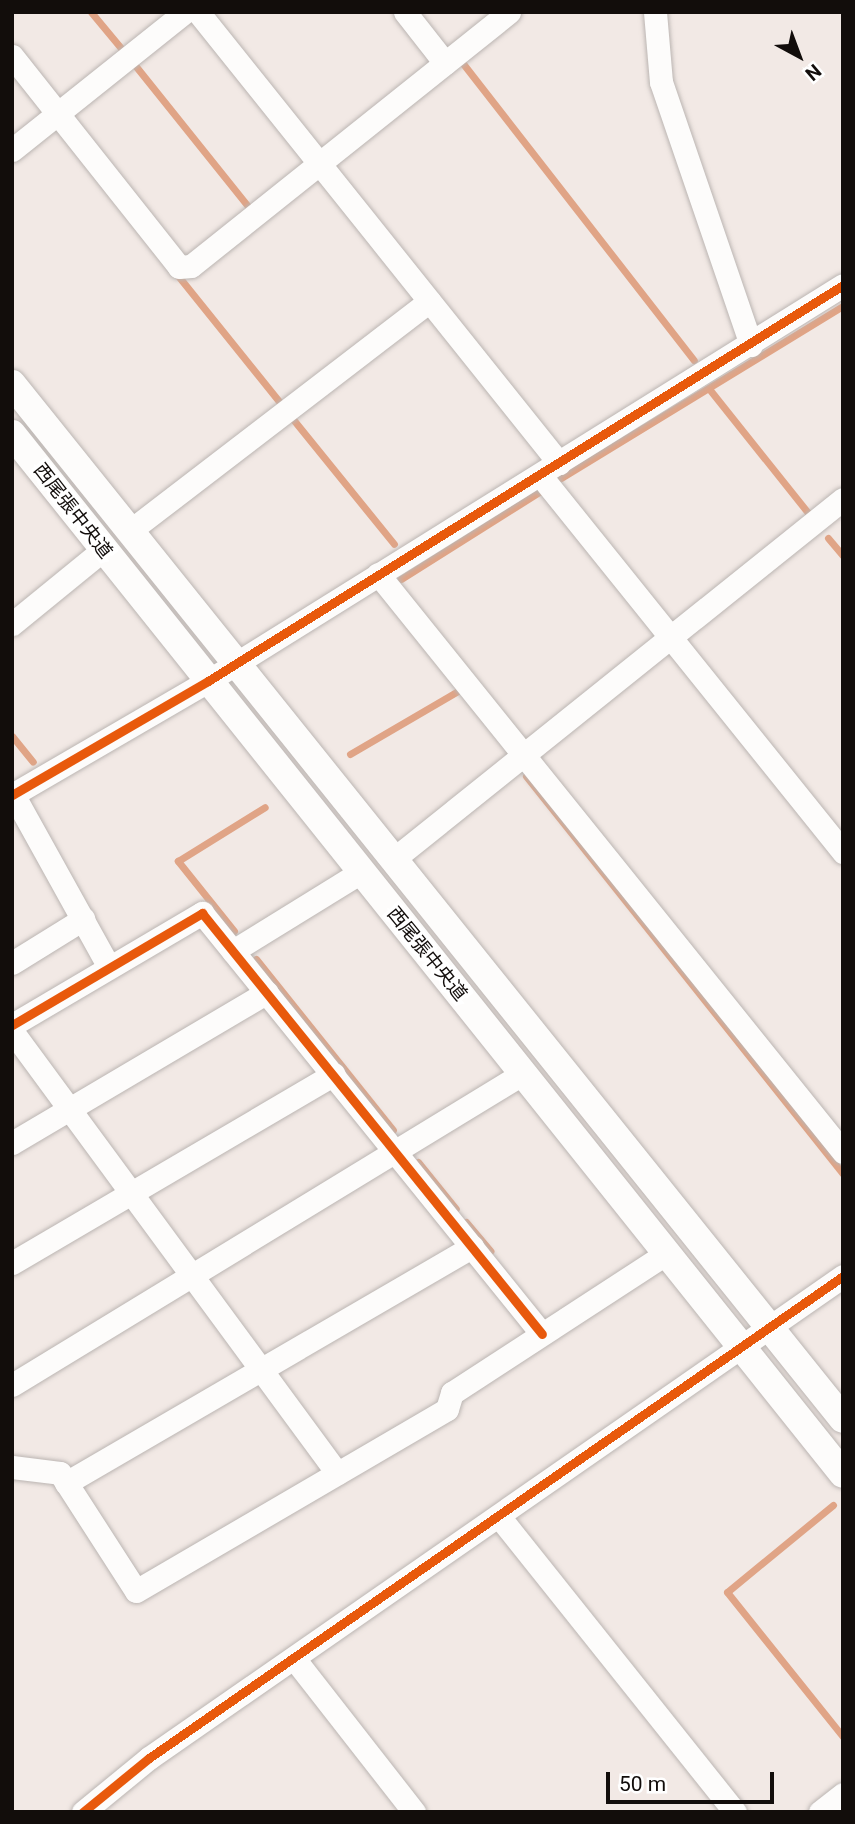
<!DOCTYPE html>
<html>
<head>
<meta charset="utf-8">
<style>
  body { margin:0 }
  #map { position:relative; width:855px; height:1824px; overflow:hidden; background:#f2e9e5; font-family:Roboto,"Noto Sans JP",sans-serif }
  div>[style] { position:absolute }
  .stream>* { height:7px; margin:-3.5px; padding:0 3.5px; transform-origin:3.5px; border-radius:3.5px; background:#e0a486 }
  .roads { filter:drop-shadow(0 0 2px #bbb5b2) drop-shadow(0 0 2px #bbb5b2) }
  .minor>* { height:23px; margin:-11.5px; padding:0 11.5px; transform-origin:11.5px; border-radius:11.5px; background:#fdfcfb }
  .major>* { height:28px; margin:-14px; padding:0 14px; transform-origin:14px; border-radius:14px; background:#fdfcfb }
  .cycleway>* { height:9px; margin:-4.5px; padding:0 4.5px; transform-origin:4.5px; border-radius:4.5px; background:#e8590c }
  span { translate:-50% -50%; white-space:nowrap; text-align:center; line-height:1.15; -webkit-text-stroke:7px #fff; paint-order:stroke }
  .street-label { font-size:19px; color:#120d0b }
  .frame { position:absolute; inset:0; border:14px solid #120d0b; pointer-events:none }
  .north { position:absolute; left:764px; top:21px; width:70px; height:70px; -webkit-text-stroke:5px #fff; paint-order:stroke; rotate:139deg; font-size:19px; font-weight:700; line-height:28px; text-align:center; color:#120d0b }
  .north::after { content:''; display:block; margin:auto; width:24px; height:32px; background:#120d0b; clip-path:polygon(50% 0,100% 100%,50% 72%,0 100%) }
  .scale { position:absolute; left:606px; top:1772px; width:168px; height:32px; box-sizing:border-box; border:4px solid #120d0b; border-top:0; padding-left:9px; font-size:21px; line-height:24px; white-space:nowrap; color:#120d0b; -webkit-text-stroke:5px #fff; paint-order:stroke }
</style>
</head>
<body>
<div id="map">
  <div class="stream">
    <i style="left:91px;top:12px;width:53px;rotate:50.3deg"></i>
    <i style="left:461px;top:61px;width:379px;rotate:52.1deg"></i>
    <i style="left:134px;top:64px;width:186px;rotate:51.3deg"></i>
    <i style="left:175px;top:272px;width:171px;rotate:51.2deg"></i>
    <i style="left:710px;top:390px;width:159px;rotate:51.4deg"></i>
    <i style="left:292px;top:418px;width:162px;rotate:51deg"></i>
    <i style="left:561px;top:478px;width:330px;rotate:-31.4deg"></i>
    <i style="left:828px;top:538px;width:23px;rotate:50deg"></i>
    <i style="left:401px;top:579px;width:165px;rotate:-32.2deg"></i>
    <i style="left:12px;top:736px;width:33px;rotate:51deg"></i>
    <i style="left:350px;top:754px;width:125px;rotate:-30.3deg"></i>
    <i style="left:526px;top:776px;width:509px;rotate:51.46deg"></i>
    <i style="left:234px;top:931px;width:90px;rotate:-128.7deg"></i>
    <i style="left:178px;top:861px;width:102px;rotate:-31.8deg"></i>
    <i style="left:256px;top:959px;width:219px;rotate:51.3deg"></i>
    <i style="left:418px;top:1162px;width:60px;rotate:51deg"></i>
    <i style="left:466px;top:1222px;width:38px;rotate:50deg"></i>
    <i style="left:833px;top:1505px;width:137px;rotate:140.6deg"></i>
    <i style="left:727px;top:1592px;width:186px;rotate:51.3deg"></i>
  </div>
  <div class="roads">
    <div class="minor">
      <i style="left:198px;top:12px;width:578px;rotate:51.32deg"></i>
      <i style="left:405px;top:12px;width:65px;rotate:51.9deg"></i>
      <i style="left:655px;top:12px;width:70px;rotate:85.1deg"></i>
      <i style="left:661px;top:82px;width:278px;rotate:71.1deg"></i>
      <i style="left:12px;top:56px;width:269px;rotate:51.6deg"></i>
      <i style="left:179px;top:267px;width:12px;rotate:-5deg"></i>
      <i style="left:191px;top:266px;width:407px;rotate:-38.6deg"></i>
      <i style="left:12px;top:150px;width:221px;rotate:-38.6deg"></i>
      <i style="left:540px;top:475px;width:484px;rotate:51.2deg"></i>
      <i style="left:131px;top:530px;width:376px;rotate:-37.5deg"></i>
      <i style="left:378px;top:574px;width:742px;rotate:51.18deg"></i>
      <i style="left:12px;top:624px;width:119px;rotate:-39.2deg"></i>
      <i style="left:13px;top:794px;width:198px;rotate:61deg"></i>
      <i style="left:12px;top:795px;width:227px;rotate:-30.2deg"></i>
      <i style="left:208px;top:681px;width:748px;rotate:-31.95deg"></i>
      <i style="left:395px;top:858px;width:574px;rotate:-38.71deg"></i>
      <i style="left:233px;top:951px;width:150px;rotate:-31.7deg"></i>
      <i style="left:12px;top:963px;width:84px;rotate:-31.8deg"></i>
      <i style="left:12px;top:1025px;width:221px;rotate:-30.5deg"></i>
      <i style="left:202px;top:913px;width:541px;rotate:51.08deg"></i>
      <i style="left:12px;top:1031px;width:549px;rotate:53.67deg"></i>
      <i style="left:12px;top:1143px;width:296px;rotate:-30.6deg"></i>
      <i style="left:12px;top:1263px;width:373px;rotate:-30.4deg"></i>
      <i style="left:12px;top:1385px;width:597px;rotate:-31.38deg"></i>
      <i style="left:12px;top:1467px;width:48px;rotate:7.1deg"></i>
      <i style="left:60px;top:1473px;width:140px;rotate:57.2deg"></i>
      <i style="left:136px;top:1591px;width:360px;rotate:-30.3deg"></i>
      <i style="left:447px;top:1409px;width:17px;rotate:-73deg"></i>
      <i style="left:452px;top:1393px;width:254px;rotate:-33.1deg"></i>
      <i style="left:66px;top:1483px;width:470px;rotate:-30.2deg"></i>
      <i style="left:501px;top:1519px;width:375px;rotate:51.4deg"></i>
      <i style="left:296px;top:1661px;width:192px;rotate:52deg"></i>
      <i style="left:83px;top:1812px;width:85px;rotate:-39.3deg"></i>
      <i style="left:149px;top:1758px;width:845px;rotate:-34.78deg"></i>
      <i style="left:820px;top:1812px;width:29px;rotate:-38deg"></i>
    </div>
    <div class="major">
      <i style="left:12px;top:384px;width:1327px;rotate:51.24deg"></i>
      <i style="left:12px;top:434px;width:1331px;rotate:51.37deg"></i>
    </div>
  </div>
  <div class="cycleway">
    <i style="left:12px;top:795px;width:227px;rotate:-30.2deg"></i>
    <i style="left:208px;top:681px;width:748px;rotate:-31.95deg"></i>
    <i style="left:12px;top:1025px;width:221px;rotate:-30.5deg"></i>
    <i style="left:202px;top:913px;width:541px;rotate:51.08deg"></i>
    <i style="left:83px;top:1812px;width:85px;rotate:-39.3deg"></i>
    <i style="left:149px;top:1758px;width:845px;rotate:-34.78deg"></i>
  </div>
  <div class="street-label">
    <span style="left:73px;top:511px;rotate:52deg">西尾張中央道</span>
    <span style="left:427px;top:954px;rotate:51deg">西尾張中央道</span>
  </div>
  <div class="frame"></div>
  <div class="north">N</div>
  <div class="scale">50 m</div>
</div>
</body>
</html>
